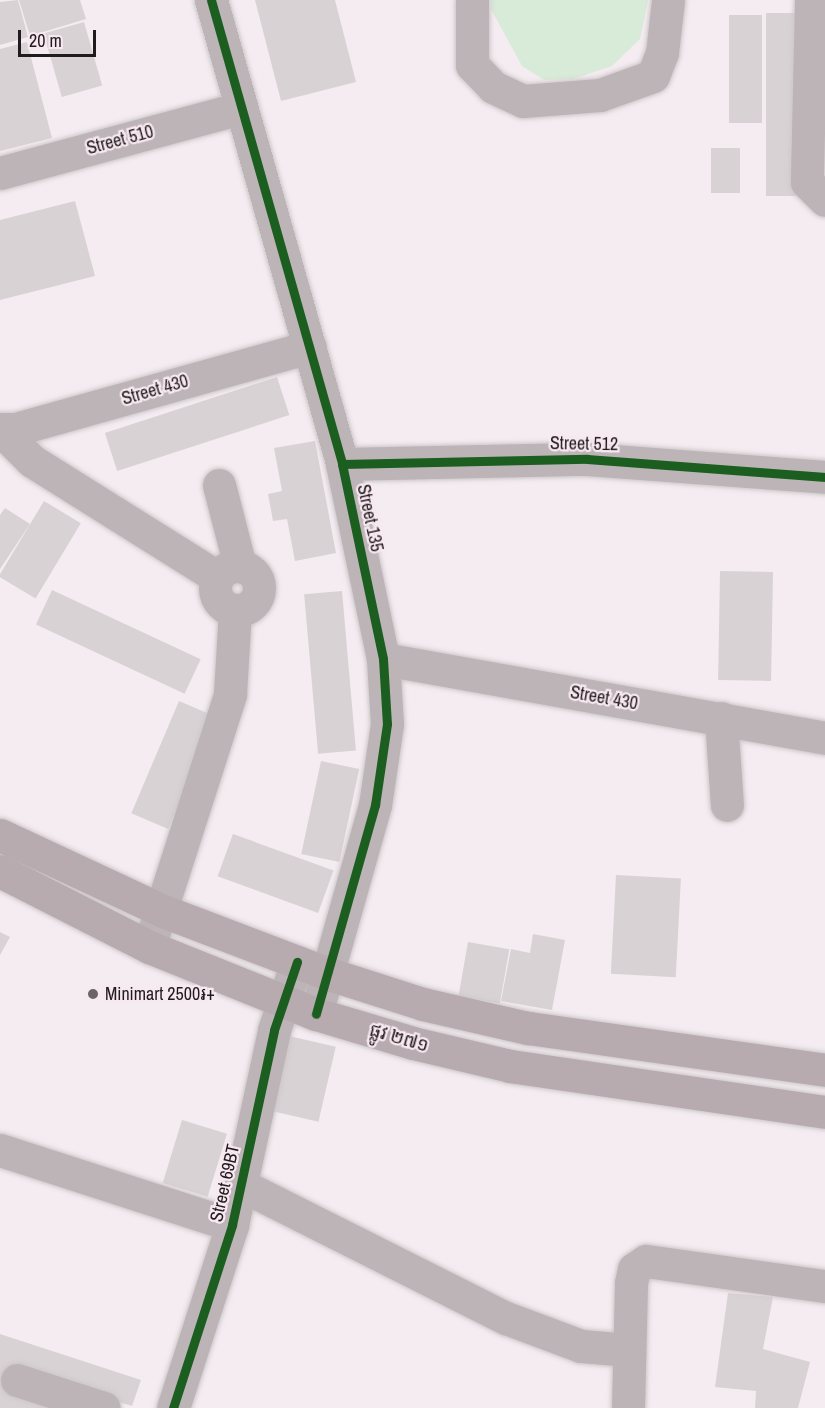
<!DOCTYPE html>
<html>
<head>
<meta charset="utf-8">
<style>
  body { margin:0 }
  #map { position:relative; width:825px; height:1408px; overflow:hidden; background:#f4ecf0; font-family:"Archivo Narrow","Noto Sans Khmer",sans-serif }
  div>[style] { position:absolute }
  .green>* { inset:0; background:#d8ead8 }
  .building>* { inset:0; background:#d8d2d5; transform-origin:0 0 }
  .roads { filter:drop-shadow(0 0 2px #cdc7ca) drop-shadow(0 0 2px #cdc7ca) }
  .minor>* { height:33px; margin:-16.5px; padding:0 16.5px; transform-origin:16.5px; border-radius:16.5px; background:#bdb4b8 }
  .minor>.ring { margin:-16.5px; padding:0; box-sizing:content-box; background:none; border:33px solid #bdb4b8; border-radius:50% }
  .major>* { height:33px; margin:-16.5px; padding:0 16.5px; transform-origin:16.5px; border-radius:16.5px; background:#b7abb0 }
  .cycleway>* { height:9px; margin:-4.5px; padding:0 4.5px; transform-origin:4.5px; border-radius:4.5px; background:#1b5e20 }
  .dots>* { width:16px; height:16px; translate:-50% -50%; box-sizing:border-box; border:3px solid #f8e9f0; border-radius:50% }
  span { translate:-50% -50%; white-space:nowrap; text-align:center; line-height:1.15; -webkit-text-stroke:4.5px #f8e9f0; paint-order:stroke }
  .street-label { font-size:18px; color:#201b1d }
  .poi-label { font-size:18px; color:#201b1d }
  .left { translate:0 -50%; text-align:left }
  .scale { position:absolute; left:18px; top:30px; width:78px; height:27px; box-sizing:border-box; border:3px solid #201b1d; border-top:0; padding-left:8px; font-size:18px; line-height:21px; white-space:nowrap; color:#201b1d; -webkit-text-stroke:4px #f8e9f0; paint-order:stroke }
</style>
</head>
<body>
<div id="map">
  <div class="green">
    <i style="clip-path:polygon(491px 0,648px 0,640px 39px,612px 66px,573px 79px,544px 80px,522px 66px,491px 9px)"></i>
  </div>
  <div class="building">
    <i style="clip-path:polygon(18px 0,28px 37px,0 45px,0 2px)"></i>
    <i style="clip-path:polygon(19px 0,80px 0,86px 19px,30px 36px)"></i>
    <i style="clip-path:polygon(255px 0,335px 0,356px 82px,281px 101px)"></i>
    <i style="left:766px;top:13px;width:30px;height:183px"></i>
    <i style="left:729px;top:15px;width:33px;height:108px"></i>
    <i style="left:84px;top:22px;width:66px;height:42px;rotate:74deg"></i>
    <i style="clip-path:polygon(27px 42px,52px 138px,0 151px,0 49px)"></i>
    <i style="left:711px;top:148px;width:29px;height:45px"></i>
    <i style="clip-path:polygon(75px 201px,95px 276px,0 300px,0 220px)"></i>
    <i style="left:277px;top:377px;width:40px;height:181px;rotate:72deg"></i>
    <i style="clip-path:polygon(315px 441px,336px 553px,295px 561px,287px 519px,273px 521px,268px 494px,282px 491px,274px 448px)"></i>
    <i style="left:44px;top:501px;width:43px;height:88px;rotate:31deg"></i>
    <i style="clip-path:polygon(5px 508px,30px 524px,0 569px,0 515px)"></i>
    <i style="left:720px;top:571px;width:53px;height:109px;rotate:1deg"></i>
    <i style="left:52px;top:590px;width:164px;height:38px;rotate:25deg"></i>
    <i style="left:342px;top:591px;width:160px;height:38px;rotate:85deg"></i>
    <i style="left:179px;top:701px;width:40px;height:122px;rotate:23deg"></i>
    <i style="left:321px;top:761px;width:39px;height:95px;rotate:12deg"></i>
    <i style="left:233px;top:834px;width:107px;height:45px;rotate:20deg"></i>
    <i style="left:616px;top:875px;width:65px;height:99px;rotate:3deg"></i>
    <i style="clip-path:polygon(0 932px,10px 937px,0 955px)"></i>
    <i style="clip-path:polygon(533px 934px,565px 940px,552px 1010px,501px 1001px,511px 949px,530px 953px)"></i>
    <i style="left:468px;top:942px;width:42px;height:55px;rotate:10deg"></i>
    <i style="left:289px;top:1036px;width:48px;height:77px;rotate:13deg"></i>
    <i style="left:182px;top:1120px;width:47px;height:66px;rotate:17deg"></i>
    <i style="clip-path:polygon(728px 1293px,773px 1297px,763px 1349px,810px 1362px,798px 1408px,755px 1408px,756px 1391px,715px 1387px)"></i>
    <i style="clip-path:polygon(0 1334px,141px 1380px,132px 1406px,13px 1370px,78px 1408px,0 1408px)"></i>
  </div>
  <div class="roads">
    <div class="minor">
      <i style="left:211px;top:0;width:482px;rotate:74.2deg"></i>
      <i style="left:342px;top:464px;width:199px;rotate:78.1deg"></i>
      <i style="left:383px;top:659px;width:65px;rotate:86.5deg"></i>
      <i style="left:387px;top:724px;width:82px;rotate:98.4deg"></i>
      <i style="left:375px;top:805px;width:217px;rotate:105.8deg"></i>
      <i style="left:472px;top:0;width:65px;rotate:90deg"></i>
      <i style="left:472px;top:65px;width:30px;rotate:46deg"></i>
      <i style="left:493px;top:87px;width:33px;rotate:25deg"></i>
      <i style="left:523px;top:101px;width:77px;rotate:-4.5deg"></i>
      <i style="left:600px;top:95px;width:56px;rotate:-19.7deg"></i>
      <i style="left:653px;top:76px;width:25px;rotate:-69deg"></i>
      <i style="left:662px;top:53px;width:53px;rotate:-83.5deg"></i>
      <i style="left:811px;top:0;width:182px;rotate:91.3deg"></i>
      <i style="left:807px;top:182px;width:25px;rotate:45deg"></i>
      <i style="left:0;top:173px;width:250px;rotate:-15.1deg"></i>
      <i style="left:0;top:429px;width:16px"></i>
      <i style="left:16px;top:429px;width:305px;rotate:-15.6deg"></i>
      <i style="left:0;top:429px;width:45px;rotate:45deg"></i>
      <i style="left:32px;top:461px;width:218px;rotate:32.1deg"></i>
      <i style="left:342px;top:464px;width:245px;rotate:-1.2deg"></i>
      <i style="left:587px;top:459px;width:239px;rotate:4.3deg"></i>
      <i style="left:219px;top:485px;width:84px;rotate:75.5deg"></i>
      <i class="ring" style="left:215px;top:566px;width:11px;height:11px"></i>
      <i style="left:383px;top:659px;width:449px;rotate:10.1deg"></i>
      <i style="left:721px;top:718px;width:87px;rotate:86.1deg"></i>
      <i style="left:149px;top:947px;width:266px;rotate:-72.2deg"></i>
      <i style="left:230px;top:694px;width:84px;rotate:-86.6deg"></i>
      <i style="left:0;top:1150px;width:244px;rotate:17.9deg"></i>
      <i style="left:243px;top:1186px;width:294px;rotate:26.7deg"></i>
      <i style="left:506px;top:1318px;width:80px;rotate:20.5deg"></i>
      <i style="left:581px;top:1346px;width:48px;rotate:4.8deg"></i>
      <i style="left:17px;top:1380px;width:91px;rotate:17.8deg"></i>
      <i style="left:173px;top:1408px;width:192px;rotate:-72.1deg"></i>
      <i style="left:232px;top:1225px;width:199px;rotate:-77.8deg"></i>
      <i style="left:274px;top:1030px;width:72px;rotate:-71.3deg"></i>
      <i style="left:628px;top:1408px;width:125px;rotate:-88.6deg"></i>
      <i style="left:631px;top:1283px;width:14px;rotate:-78deg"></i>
      <i style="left:634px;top:1269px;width:14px;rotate:-34deg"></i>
      <i style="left:646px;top:1261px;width:181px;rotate:8deg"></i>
    </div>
    <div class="major">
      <i style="left:0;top:835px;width:180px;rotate:25deg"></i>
      <i style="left:163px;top:911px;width:178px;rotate:20.8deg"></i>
      <i style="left:329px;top:974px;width:99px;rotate:17.7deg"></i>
      <i style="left:423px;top:1004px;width:108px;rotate:12.9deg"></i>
      <i style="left:528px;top:1028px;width:300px;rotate:8deg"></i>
      <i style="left:0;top:871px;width:167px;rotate:27deg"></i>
      <i style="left:149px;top:947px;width:180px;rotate:21.9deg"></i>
      <i style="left:316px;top:1014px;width:101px;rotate:16.6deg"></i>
      <i style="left:413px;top:1043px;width:100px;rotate:13.3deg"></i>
      <i style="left:510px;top:1066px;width:318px;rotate:8.3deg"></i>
    </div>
  </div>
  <div class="cycleway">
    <i style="left:211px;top:0;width:482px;rotate:74.2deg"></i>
    <i style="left:342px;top:464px;width:199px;rotate:78.1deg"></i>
    <i style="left:383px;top:659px;width:65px;rotate:86.5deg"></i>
    <i style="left:387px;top:724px;width:82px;rotate:98.4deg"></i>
    <i style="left:375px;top:805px;width:217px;rotate:105.8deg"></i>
    <i style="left:342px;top:464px;width:245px;rotate:-1.2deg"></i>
    <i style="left:587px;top:459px;width:239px;rotate:4.3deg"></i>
    <i style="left:173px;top:1408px;width:192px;rotate:-72.1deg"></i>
    <i style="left:232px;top:1225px;width:199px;rotate:-77.8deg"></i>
    <i style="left:274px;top:1030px;width:72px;rotate:-71.3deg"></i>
  </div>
  <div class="dots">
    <i style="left:93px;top:994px;background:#6a6467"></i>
  </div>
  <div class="street-label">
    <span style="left:120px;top:140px;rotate:-15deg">Street 510</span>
    <span style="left:155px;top:390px;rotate:-16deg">Street 430</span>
    <span style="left:584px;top:444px;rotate:1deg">Street 512</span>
    <span style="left:370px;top:518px;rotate:78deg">Street 135</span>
    <span style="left:604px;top:698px;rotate:10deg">Street 430</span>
    <span style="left:399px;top:1038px;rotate:16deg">ផ្លូវ ២៧១</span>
    <span style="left:225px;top:1183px;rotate:-77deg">Street 69BT</span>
  </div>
  <div class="poi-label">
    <span class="left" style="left:105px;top:994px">Minimart 2500៛+</span>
  </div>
  <div class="scale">20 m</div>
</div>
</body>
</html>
